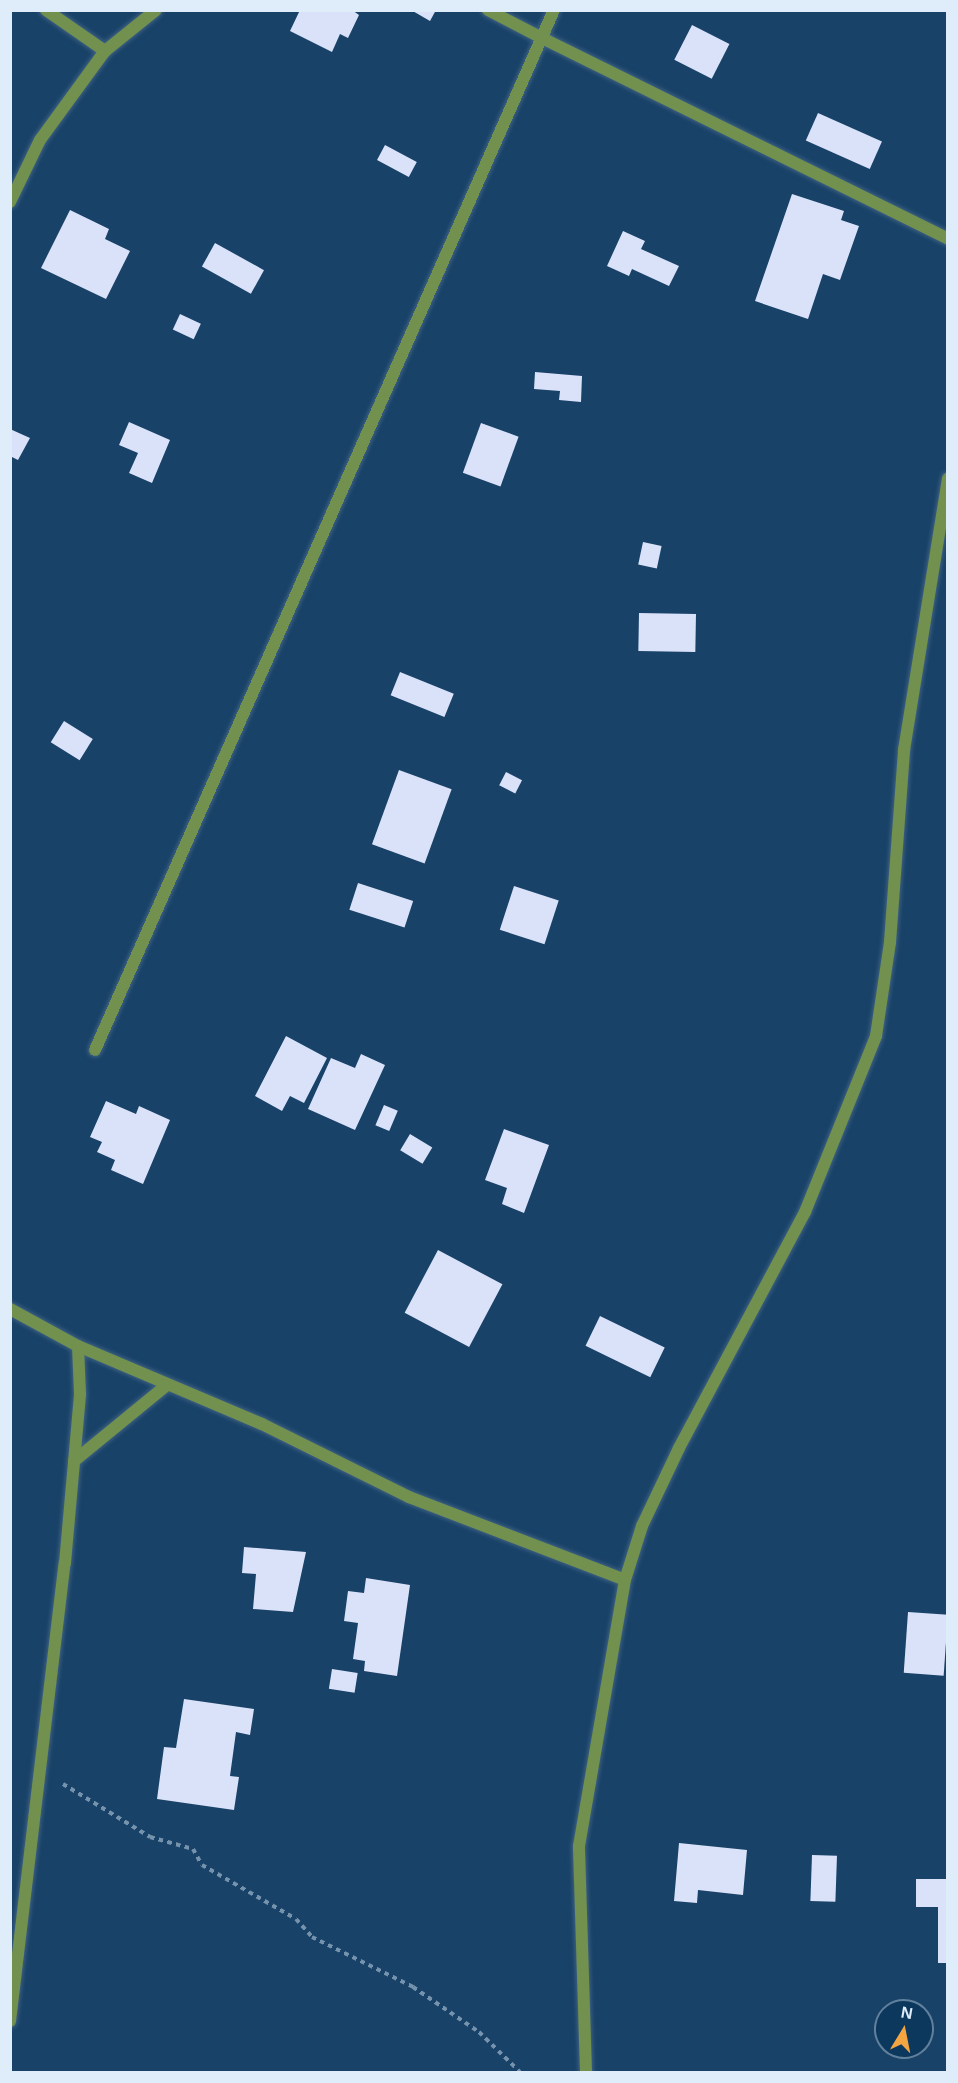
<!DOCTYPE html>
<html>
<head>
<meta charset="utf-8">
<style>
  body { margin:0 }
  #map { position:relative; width:958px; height:2083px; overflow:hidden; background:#194268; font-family:Arial,sans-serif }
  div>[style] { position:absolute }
  .building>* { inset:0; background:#dae2f9; transform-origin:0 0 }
  .path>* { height:4px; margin-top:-2px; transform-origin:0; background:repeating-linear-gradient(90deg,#7693ad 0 4.5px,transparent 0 9px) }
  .roads { filter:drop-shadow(0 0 2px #3d6182) drop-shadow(0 0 2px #3d6182) }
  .lane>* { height:12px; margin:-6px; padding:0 6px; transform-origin:6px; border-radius:6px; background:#72904e }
  .street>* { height:12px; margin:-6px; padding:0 6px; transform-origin:6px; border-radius:6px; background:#72904e }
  span { translate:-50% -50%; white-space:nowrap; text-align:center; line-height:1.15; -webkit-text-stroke:6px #0d385d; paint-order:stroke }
  .frame { position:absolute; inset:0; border:12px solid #dfedfb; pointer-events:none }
  .north { position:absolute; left:874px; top:1999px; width:60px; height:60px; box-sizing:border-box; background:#0d385d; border:2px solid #61809c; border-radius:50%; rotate:10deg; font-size:16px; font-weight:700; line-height:24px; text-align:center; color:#dfedfb }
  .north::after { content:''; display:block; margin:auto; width:21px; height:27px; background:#f2a541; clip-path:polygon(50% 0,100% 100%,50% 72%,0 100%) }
</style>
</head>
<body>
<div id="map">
  <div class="building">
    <i style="clip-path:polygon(300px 10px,352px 10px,359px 15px,348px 38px,340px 34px,332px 52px,290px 31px)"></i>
    <i style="clip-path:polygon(411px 10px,436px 10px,430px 21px)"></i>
    <i style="left:692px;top:25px;width:42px;height:39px;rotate:27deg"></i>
    <i style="left:818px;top:113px;width:70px;height:30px;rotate:24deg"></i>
    <i style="left:385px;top:145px;width:36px;height:17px;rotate:28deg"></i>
    <i style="clip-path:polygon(792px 194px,844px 211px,841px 220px,859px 226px,840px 280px,823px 274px,808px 319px,755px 301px)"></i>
    <i style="clip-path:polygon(70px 210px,109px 229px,105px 239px,130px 251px,106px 299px,41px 268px)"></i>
    <i style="clip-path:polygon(623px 231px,645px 241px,641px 249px,679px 266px,669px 286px,632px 269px,629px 276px,607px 266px)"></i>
    <i style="left:215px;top:243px;width:56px;height:27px;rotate:29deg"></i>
    <i style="left:180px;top:314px;width:23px;height:17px;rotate:25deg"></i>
    <i style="clip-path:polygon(535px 372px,582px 376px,581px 402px,559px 400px,560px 391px,534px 389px)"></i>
    <i style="clip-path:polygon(129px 422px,170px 440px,152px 483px,129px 473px,138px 453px,119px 445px)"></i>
    <i style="left:481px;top:423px;width:40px;height:53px;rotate:20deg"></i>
    <i style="clip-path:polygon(10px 429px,30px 438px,18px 460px,10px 456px)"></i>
    <i style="left:643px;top:542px;width:19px;height:23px;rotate:12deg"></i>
    <i style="left:639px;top:613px;width:57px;height:38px;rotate:1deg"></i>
    <i style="left:400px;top:672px;width:58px;height:25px;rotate:22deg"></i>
    <i style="left:64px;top:721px;width:34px;height:25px;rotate:32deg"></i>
    <i style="left:399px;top:770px;width:56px;height:79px;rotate:20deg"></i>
    <i style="left:506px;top:772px;width:18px;height:15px;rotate:27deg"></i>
    <i style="left:358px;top:883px;width:58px;height:28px;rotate:18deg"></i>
    <i style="left:514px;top:886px;width:47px;height:46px;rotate:18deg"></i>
    <i style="clip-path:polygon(286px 1036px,327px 1058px,304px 1103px,290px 1096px,282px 1111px,255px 1096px)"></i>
    <i style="clip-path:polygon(361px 1054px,385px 1065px,355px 1130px,308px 1109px,331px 1058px,355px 1068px)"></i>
    <i style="clip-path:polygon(106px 1101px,136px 1114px,139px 1106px,170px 1120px,143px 1184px,111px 1170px,115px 1160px,97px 1152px,102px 1142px,90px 1137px)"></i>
    <i style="left:384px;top:1105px;width:15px;height:22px;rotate:23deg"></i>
    <i style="clip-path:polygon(504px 1129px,549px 1145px,524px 1213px,502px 1204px,507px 1188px,485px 1180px)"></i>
    <i style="left:410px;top:1134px;width:26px;height:19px;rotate:31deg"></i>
    <i style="left:438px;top:1250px;width:73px;height:71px;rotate:28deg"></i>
    <i style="left:600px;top:1316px;width:72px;height:33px;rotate:26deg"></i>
    <i style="clip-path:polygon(244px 1547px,306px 1552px,293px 1612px,253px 1609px,256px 1574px,242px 1573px)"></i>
    <i style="clip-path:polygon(366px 1578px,410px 1585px,397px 1676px,364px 1671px,365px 1661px,353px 1659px,358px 1623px,344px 1621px,348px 1591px,364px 1593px)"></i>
    <i style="left:908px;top:1612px;width:40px;height:61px;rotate:4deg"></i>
    <i style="left:332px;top:1669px;width:26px;height:20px;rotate:9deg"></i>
    <i style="clip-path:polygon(184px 1699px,254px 1709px,250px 1735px,236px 1732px,230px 1776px,239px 1777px,234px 1810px,157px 1799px,164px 1747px,176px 1748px)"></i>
    <i style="clip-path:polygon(679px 1843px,747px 1850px,743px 1895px,698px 1890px,697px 1903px,674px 1901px)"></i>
    <i style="left:812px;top:1855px;width:25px;height:46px;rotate:2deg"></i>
    <i style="clip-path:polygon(916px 1879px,948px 1879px,948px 1963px,938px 1963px,938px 1907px,916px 1907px)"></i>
  </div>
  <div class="path">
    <i style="left:63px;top:1784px;width:102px;rotate:31.3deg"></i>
    <i style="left:150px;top:1837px;width:45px;rotate:15.6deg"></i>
    <i style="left:193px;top:1849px;width:18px;rotate:61deg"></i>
    <i style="left:202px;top:1865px;width:108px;rotate:29.9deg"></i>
    <i style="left:296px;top:1919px;width:24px;rotate:48deg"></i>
    <i style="left:312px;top:1937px;width:113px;rotate:26.3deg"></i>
    <i style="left:413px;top:1987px;width:80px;rotate:34.3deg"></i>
    <i style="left:479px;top:2032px;width:57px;rotate:44.3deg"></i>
  </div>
  <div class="roads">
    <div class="lane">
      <i style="left:46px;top:10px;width:72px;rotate:34.8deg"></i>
      <i style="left:488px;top:10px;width:61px;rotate:27.4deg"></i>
      <i style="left:10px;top:202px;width:69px;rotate:-64.2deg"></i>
      <i style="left:40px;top:140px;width:110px;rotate:-53.9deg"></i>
      <i style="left:105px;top:51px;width:65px;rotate:-38.8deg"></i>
    </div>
    <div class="street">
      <i style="left:542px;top:38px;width:453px;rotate:26.3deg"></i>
      <i style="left:95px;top:1050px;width:1137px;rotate:-66.19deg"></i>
      <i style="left:10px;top:1309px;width:77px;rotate:28.6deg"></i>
      <i style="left:78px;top:1346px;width:200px;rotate:23deg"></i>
      <i style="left:262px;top:1424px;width:164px;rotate:26.4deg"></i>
      <i style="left:409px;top:1497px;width:231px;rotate:21deg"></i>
      <i style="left:74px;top:1461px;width:120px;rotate:-39.3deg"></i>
      <i style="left:10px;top:2021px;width:461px;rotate:-83.2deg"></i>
      <i style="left:65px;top:1563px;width:170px;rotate:-84.9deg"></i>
      <i style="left:80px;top:1394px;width:48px;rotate:-92.4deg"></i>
      <i style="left:586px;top:2072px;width:226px;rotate:-91.8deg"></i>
      <i style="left:579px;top:1846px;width:270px;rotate:-80.2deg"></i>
      <i style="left:625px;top:1580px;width:57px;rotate:-72.5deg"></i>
      <i style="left:642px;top:1526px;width:86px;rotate:-64.6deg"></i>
      <i style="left:679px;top:1448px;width:268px;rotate:-61.9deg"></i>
      <i style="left:805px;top:1212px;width:190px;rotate:-68deg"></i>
      <i style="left:876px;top:1036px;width:95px;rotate:-81.5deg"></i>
      <i style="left:890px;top:942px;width:193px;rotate:-85.8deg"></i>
      <i style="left:904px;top:750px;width:275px;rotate:-80.8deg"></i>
    </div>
  </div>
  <div class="frame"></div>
  <div class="north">N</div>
</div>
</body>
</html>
